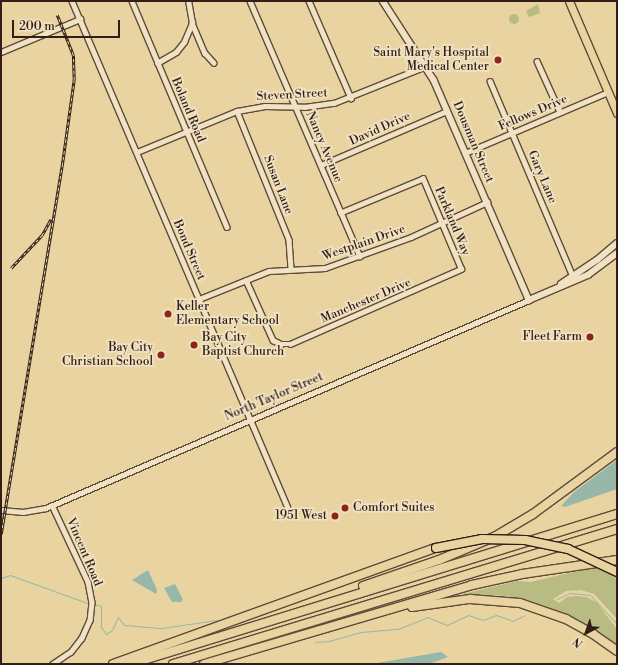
<!DOCTYPE html>
<html>
<head>
<meta charset="utf-8">
<style>
	body { margin:0 }
	#map { position:relative; width:618px; height:665px; overflow:hidden; background:#e8d3a1; font-family:"Libre Bodoni",serif }
	div>[style] { position:absolute }
	.green>* { inset:0; background:#b8bc83 }
	.round { border-radius:50% }
	.water>* { inset:0; background:#97b7a9 }
	.stream>* { height:1px; margin:-0.5px; padding:0 0.5px; transform-origin:0.5px; border-radius:0.5px; background:#97b7a9 }
	.roads { filter:drop-shadow(1px 0 #5e4b3a) drop-shadow(-1px 0 #5e4b3a) drop-shadow(0 1px #5e4b3a) drop-shadow(0 -1px #5e4b3a) }
	.minor>* { height:4.5px; margin:-2.25px; padding:0 2.25px; transform-origin:2.25px; border-radius:2.25px; background:#f0e2c2 }
	.tertiary>* { height:5.5px; margin:-2.75px; padding:0 2.75px; transform-origin:2.75px; border-radius:2.75px; background:#f0e2c2 }
	.primary>* { height:7px; margin:-3.5px; padding:0 3.5px; transform-origin:3.5px; border-radius:3.5px; background:#e8d3a1 }
	.motorway>* { height:8px; margin:-4px; padding:0 4px; transform-origin:4px; border-radius:4px; background:#e8d3a1 }
	.rail>* { height:2.5px; margin-top:-1.25px; transform-origin:0; background:repeating-linear-gradient(90deg,#f0e2c2 0 3px,#301e17 0 6px); box-sizing:border-box; border-block:1px solid #301e17 }
	.bridges { filter:drop-shadow(1px 0 #301e17) drop-shadow(-1px 0 #301e17) drop-shadow(0 1px #301e17) drop-shadow(0 -1px #301e17) }
	.motorway-bridge>* { height:8px; margin:-4px; padding:0 4px; transform-origin:4px; border-radius:4px; background:#e8d3a1 }
	.dots>* { width:11px; height:11px; translate:-50% -50%; box-sizing:border-box; border:2px solid #f0e2c2; border-radius:50% }
	span { translate:-50% -50%; white-space:nowrap; text-align:center; line-height:1.15; -webkit-text-stroke:3.5px #f0e2c2; paint-order:stroke }
	.poi-label { font-size:12px; color:#301e17 }
	.right { translate:-100% -50%; text-align:right }
	.left { translate:0 -50%; text-align:left }
	.street-label { font-size:12px; color:#301e17 }
	.frame { position:absolute; inset:0; border:2px solid #301e17; pointer-events:none }
	.north { position:absolute; left:566px; top:613px; width:40px; height:40px; -webkit-text-stroke:3px #f0e2c2; paint-order:stroke; rotate:221deg; font-size:11px; font-weight:700; line-height:16px; text-align:center; color:#301e17 }
	.north::after { content:''; display:block; margin:auto; width:14px; height:18px; background:#301e17; clip-path:polygon(50% 0,100% 100%,50% 72%,0 100%) }
	.scale { position:absolute; left:12px; top:20px; width:108px; height:18px; box-sizing:border-box; border:2px solid #301e17; border-top:0; padding-left:5px; font-size:12px; line-height:14px; white-space:nowrap; color:#301e17; -webkit-text-stroke:3px #f0e2c2; paint-order:stroke }
</style>
</head>
<body>
<div id="map">
	<div class="green">
		<div style="clip-path:polygon(538px 4px,540px 13px,529px 17px,526px 11px)"></div>
		<div class="round" style="left:509px;top:14px;width:10px;height:10px"></div>
		<div style="clip-path:polygon(591px 568px,602px 569px,617px 577px,617px 619px,594px 594px,581px 590px,566px 591px,553px 599px,559px 603px,567px 597px,576px 596px,587px 597px,597px 603px,617px 629px,617px 647px,595px 629px,568px 615px,535px 603px,506px 596px,462px 594px,517px 581px,530px 582px)"></div>
	</div>
	<div class="water">
		<div style="clip-path:polygon(617px 460px,617px 489px,565px 507px,561px 506px,574px 492px)"></div>
		<div style="clip-path:polygon(148px 570px,157px 590px,156px 594px,132px 580px)"></div>
		<div style="clip-path:polygon(175px 584px,183px 600px,181px 602px,172px 602px,164px 588px)"></div>
		<div style="clip-path:polygon(441px 652px,448px 657px,429px 664px,371px 664px)"></div>
	</div>
	<div class="stream">
		<div style="left:1px;top:578px;width:9px;rotate:-18deg"></div>
		<div style="left:10px;top:575px;width:85px;rotate:19.9deg"></div>
		<div style="left:557px;top:599px;width:14px;rotate:-25deg"></div>
		<div style="left:570px;top:593px;width:20px;rotate:6deg"></div>
		<div style="left:590px;top:595px;width:40px;rotate:47deg"></div>
		<div style="left:93px;top:604px;width:8px;rotate:14deg"></div>
		<div style="left:101px;top:606px;width:21px;rotate:90deg"></div>
		<div style="left:101px;top:627px;width:9px;rotate:54deg"></div>
		<div style="left:106px;top:634px;width:7px;rotate:-34deg"></div>
		<div style="left:112px;top:630px;width:14px;rotate:-65deg"></div>
		<div style="left:118px;top:617px;width:10px;rotate:53deg"></div>
		<div style="left:124px;top:625px;width:38px;rotate:5deg"></div>
		<div style="left:162px;top:628px;width:55px;rotate:-8.4deg"></div>
		<div style="left:315px;top:642px;width:14px;rotate:-4deg"></div>
		<div style="left:329px;top:641px;width:33px;rotate:-16deg"></div>
		<div style="left:361px;top:632px;width:37px;rotate:-5deg"></div>
		<div style="left:398px;top:629px;width:31px;rotate:-22deg"></div>
		<div style="left:427px;top:617px;width:22px;rotate:22deg"></div>
		<div style="left:447px;top:625px;width:23px;rotate:-25deg"></div>
		<div style="left:468px;top:615px;width:16px;rotate:18deg"></div>
		<div style="left:483px;top:620px;width:14px;rotate:-21deg"></div>
		<div style="left:496px;top:615px;width:18px;rotate:19deg"></div>
		<div style="left:513px;top:621px;width:13px;rotate:-27deg"></div>
	</div>
	<div class="roads">
		<div class="minor">
			<div style="left:72px;top:1px;width:551px;rotate:66.92deg"></div>
			<div style="left:132px;top:1px;width:245px;rotate:67.2deg"></div>
			<div style="left:250px;top:1px;width:278px;rotate:66.7deg"></div>
			<div style="left:309px;top:1px;width:106px;rotate:66.6deg"></div>
			<div style="left:192px;top:23px;width:33px;rotate:67deg"></div>
			<div style="left:205px;top:53px;width:13px;rotate:48deg"></div>
			<div style="left:1px;top:52px;width:86px;rotate:-22.7deg"></div>
			<div style="left:537px;top:61px;width:56px;rotate:65.7deg"></div>
			<div style="left:157px;top:63px;width:22px;rotate:-30deg"></div>
			<div style="left:176px;top:52px;width:13px;rotate:-51deg"></div>
			<div style="left:184px;top:42px;width:21px;rotate:-67deg"></div>
			<div style="left:192px;top:23px;width:22px;rotate:-100deg"></div>
			<div style="left:490px;top:81px;width:215px;rotate:67deg"></div>
			<div style="left:237px;top:111px;width:139px;rotate:68deg"></div>
			<div style="left:289px;top:240px;width:28px;rotate:86deg"></div>
			<div style="left:137px;top:152px;width:108px;rotate:-22.3deg"></div>
			<div style="left:237px;top:111px;width:28px;rotate:-10deg"></div>
			<div style="left:265px;top:106px;width:39px;rotate:1deg"></div>
			<div style="left:304px;top:107px;width:30px;rotate:-8deg"></div>
			<div style="left:334px;top:103px;width:99px;rotate:-21.9deg"></div>
			<div style="left:465px;top:153px;width:155px;rotate:-23.1deg"></div>
			<div style="left:321px;top:165px;width:137px;rotate:-23.2deg"></div>
			<div style="left:246px;top:280px;width:66px;rotate:65.8deg"></div>
			<div style="left:273px;top:340px;width:9px;rotate:27deg"></div>
			<div style="left:281px;top:344px;width:9px"></div>
			<div style="left:290px;top:344px;width:187px;rotate:-23.7deg"></div>
			<div style="left:461px;top:269px;width:98px;rotate:-112.9deg"></div>
			<div style="left:423px;top:179px;width:89px;rotate:157.5deg"></div>
			<div style="left:199px;top:299px;width:75px;rotate:-21.8deg"></div>
			<div style="left:269px;top:271px;width:56px;rotate:-3.1deg"></div>
			<div style="left:325px;top:268px;width:91px;rotate:-19.8deg"></div>
			<div style="left:411px;top:237px;width:84px;rotate:-24.7deg"></div>
			<div style="left:52px;top:505px;width:85px;rotate:64.9deg"></div>
			<div style="left:88px;top:582px;width:20px;rotate:79deg"></div>
			<div style="left:92px;top:602px;width:18px;rotate:96deg"></div>
			<div style="left:90px;top:620px;width:20px;rotate:114deg"></div>
			<div style="left:82px;top:638px;width:18px;rotate:128deg"></div>
			<div style="left:71px;top:652px;width:22px;rotate:146deg"></div>
			<div style="left:1px;top:510px;width:22px;rotate:5deg"></div>
			<div style="left:23px;top:512px;width:23px;rotate:-10deg"></div>
			<div style="left:46px;top:508px;width:526px;rotate:-23.3deg"></div>
		</div>
		<div class="tertiary">
			<div style="left:383px;top:1px;width:94px;rotate:57.2deg"></div>
			<div style="left:434px;top:80px;width:240px;rotate:66.6deg"></div>
			<div style="left:529px;top:300px;width:64px;rotate:-23deg"></div>
			<div style="left:588px;top:275px;width:36px;rotate:-37deg"></div>
			<div style="left:561px;top:284px;width:43px;rotate:-33.7deg"></div>
			<div style="left:597px;top:260px;width:26px;rotate:-40deg"></div>
		</div>
		<div class="primary">
			<div style="left:569px;top:1px;width:122px;rotate:66.8deg"></div>
		</div>
		<div class="motorway">
			<div style="left:363px;top:586px;width:80px;rotate:-18.9deg"></div>
			<div style="left:439px;top:560px;width:62px;rotate:-22.8deg"></div>
			<div style="left:496px;top:536px;width:43px;rotate:-30.7deg"></div>
			<div style="left:533px;top:514px;width:104px;rotate:-36.4deg"></div>
			<div style="left:412px;top:607px;width:59px;rotate:-7.9deg"></div>
			<div style="left:470px;top:599px;width:50px;rotate:4.6deg"></div>
			<div style="left:520px;top:603px;width:49px;rotate:19.2deg"></div>
			<div style="left:566px;top:619px;width:31px;rotate:29deg"></div>
			<div style="left:593px;top:634px;width:29px;rotate:35deg"></div>
			<div style="left:113px;top:664px;width:343px;rotate:-19.8deg"></div>
			<div style="left:131px;top:664px;width:509px;rotate:-17.15deg"></div>
			<div style="left:173px;top:664px;width:464px;rotate:-16.9deg"></div>
			<div style="left:204px;top:664px;width:279px;rotate:-16.4deg"></div>
			<div style="left:472px;top:585px;width:51px;rotate:-12.4deg"></div>
			<div style="left:522px;top:574px;width:96px;rotate:-8.4deg"></div>
		</div>
	</div>
	<div class="rail">
		<div style="left:11px;top:268px;width:45px;rotate:-46.8deg"></div>
		<div style="left:42px;top:235px;width:18px;rotate:-61deg"></div>
		<div style="left:1px;top:534px;width:373px;rotate:-80.6deg"></div>
		<div style="left:62px;top:166px;width:87px;rotate:-82.1deg"></div>
		<div style="left:74px;top:80px;width:25px;rotate:-92deg"></div>
		<div style="left:73px;top:55px;width:43px;rotate:-111.8deg"></div>
	</div>
	<div class="bridges">
		<div class="motorway-bridge">
			<div style="left:436px;top:548px;width:47px;rotate:-11.1deg"></div>
			<div style="left:482px;top:539px;width:43px;rotate:1.3deg"></div>
			<div style="left:525px;top:540px;width:44px;rotate:11.8deg"></div>
			<div style="left:568px;top:549px;width:54px;rotate:25.1deg"></div>
		</div>
	</div>
	<div class="dots">
		<div style="left:498px;top:60px;background:#8f2418"></div>
		<div style="left:168px;top:314px;background:#8f2418"></div>
		<div style="left:590px;top:337px;background:#8f2418"></div>
		<div style="left:194px;top:345px;background:#8f2418"></div>
		<div style="left:161px;top:355px;background:#8f2418"></div>
		<div style="left:345px;top:508px;background:#8f2418"></div>
		<div style="left:335px;top:516px;background:#8f2418"></div>
	</div>
	<div class="poi-label">
		<span class="right" style="left:489px;top:60px">Saint Mary's Hospital<br>Medical Center</span>
		<span class="left" style="left:176px;top:314px">Keller<br>Elementary School</span>
		<span class="right" style="left:582px;top:337px">Fleet Farm</span>
		<span class="left" style="left:202px;top:345px">Bay City<br>Baptist Church</span>
		<span class="right" style="left:153px;top:355px">Bay City<br>Christian School</span>
		<span class="left" style="left:353px;top:508px">Comfort Suites</span>
		<span class="right" style="left:327px;top:516px">1951 West</span>
	</div>
	<div class="street-label">
		<span style="left:292px;top:95px;rotate:-3deg">Steven Street</span>
		<span style="left:188px;top:110px;rotate:67deg">Boland Road</span>
		<span style="left:533px;top:113px;rotate:-23deg">Fellows Drive</span>
		<span style="left:380px;top:129px;rotate:-24deg">David Drive</span>
		<span style="left:473px;top:142px;rotate:67deg">Dousman Street</span>
		<span style="left:324px;top:147px;rotate:67deg">Nancy Avenue</span>
		<span style="left:542px;top:177px;rotate:67deg">Gary Lane</span>
		<span style="left:278px;top:185px;rotate:69deg">Susan Lane</span>
		<span style="left:452px;top:221px;rotate:67deg">Parkland Way</span>
		<span style="left:364px;top:243px;rotate:-19deg">Westplain Drive</span>
		<span style="left:189px;top:250px;rotate:67deg">Bond Street</span>
		<span style="left:366px;top:301px;rotate:-23deg">Manchester Drive</span>
		<span style="left:274px;top:397px;rotate:-23deg">North Taylor Street</span>
		<span style="left:84px;top:552px;rotate:67deg">Vincent Road</span>
	</div>
	<div class="frame"></div>
	<div class="north">N</div>
	<div class="scale">200 m</div>
</div>
</body>
</html>
